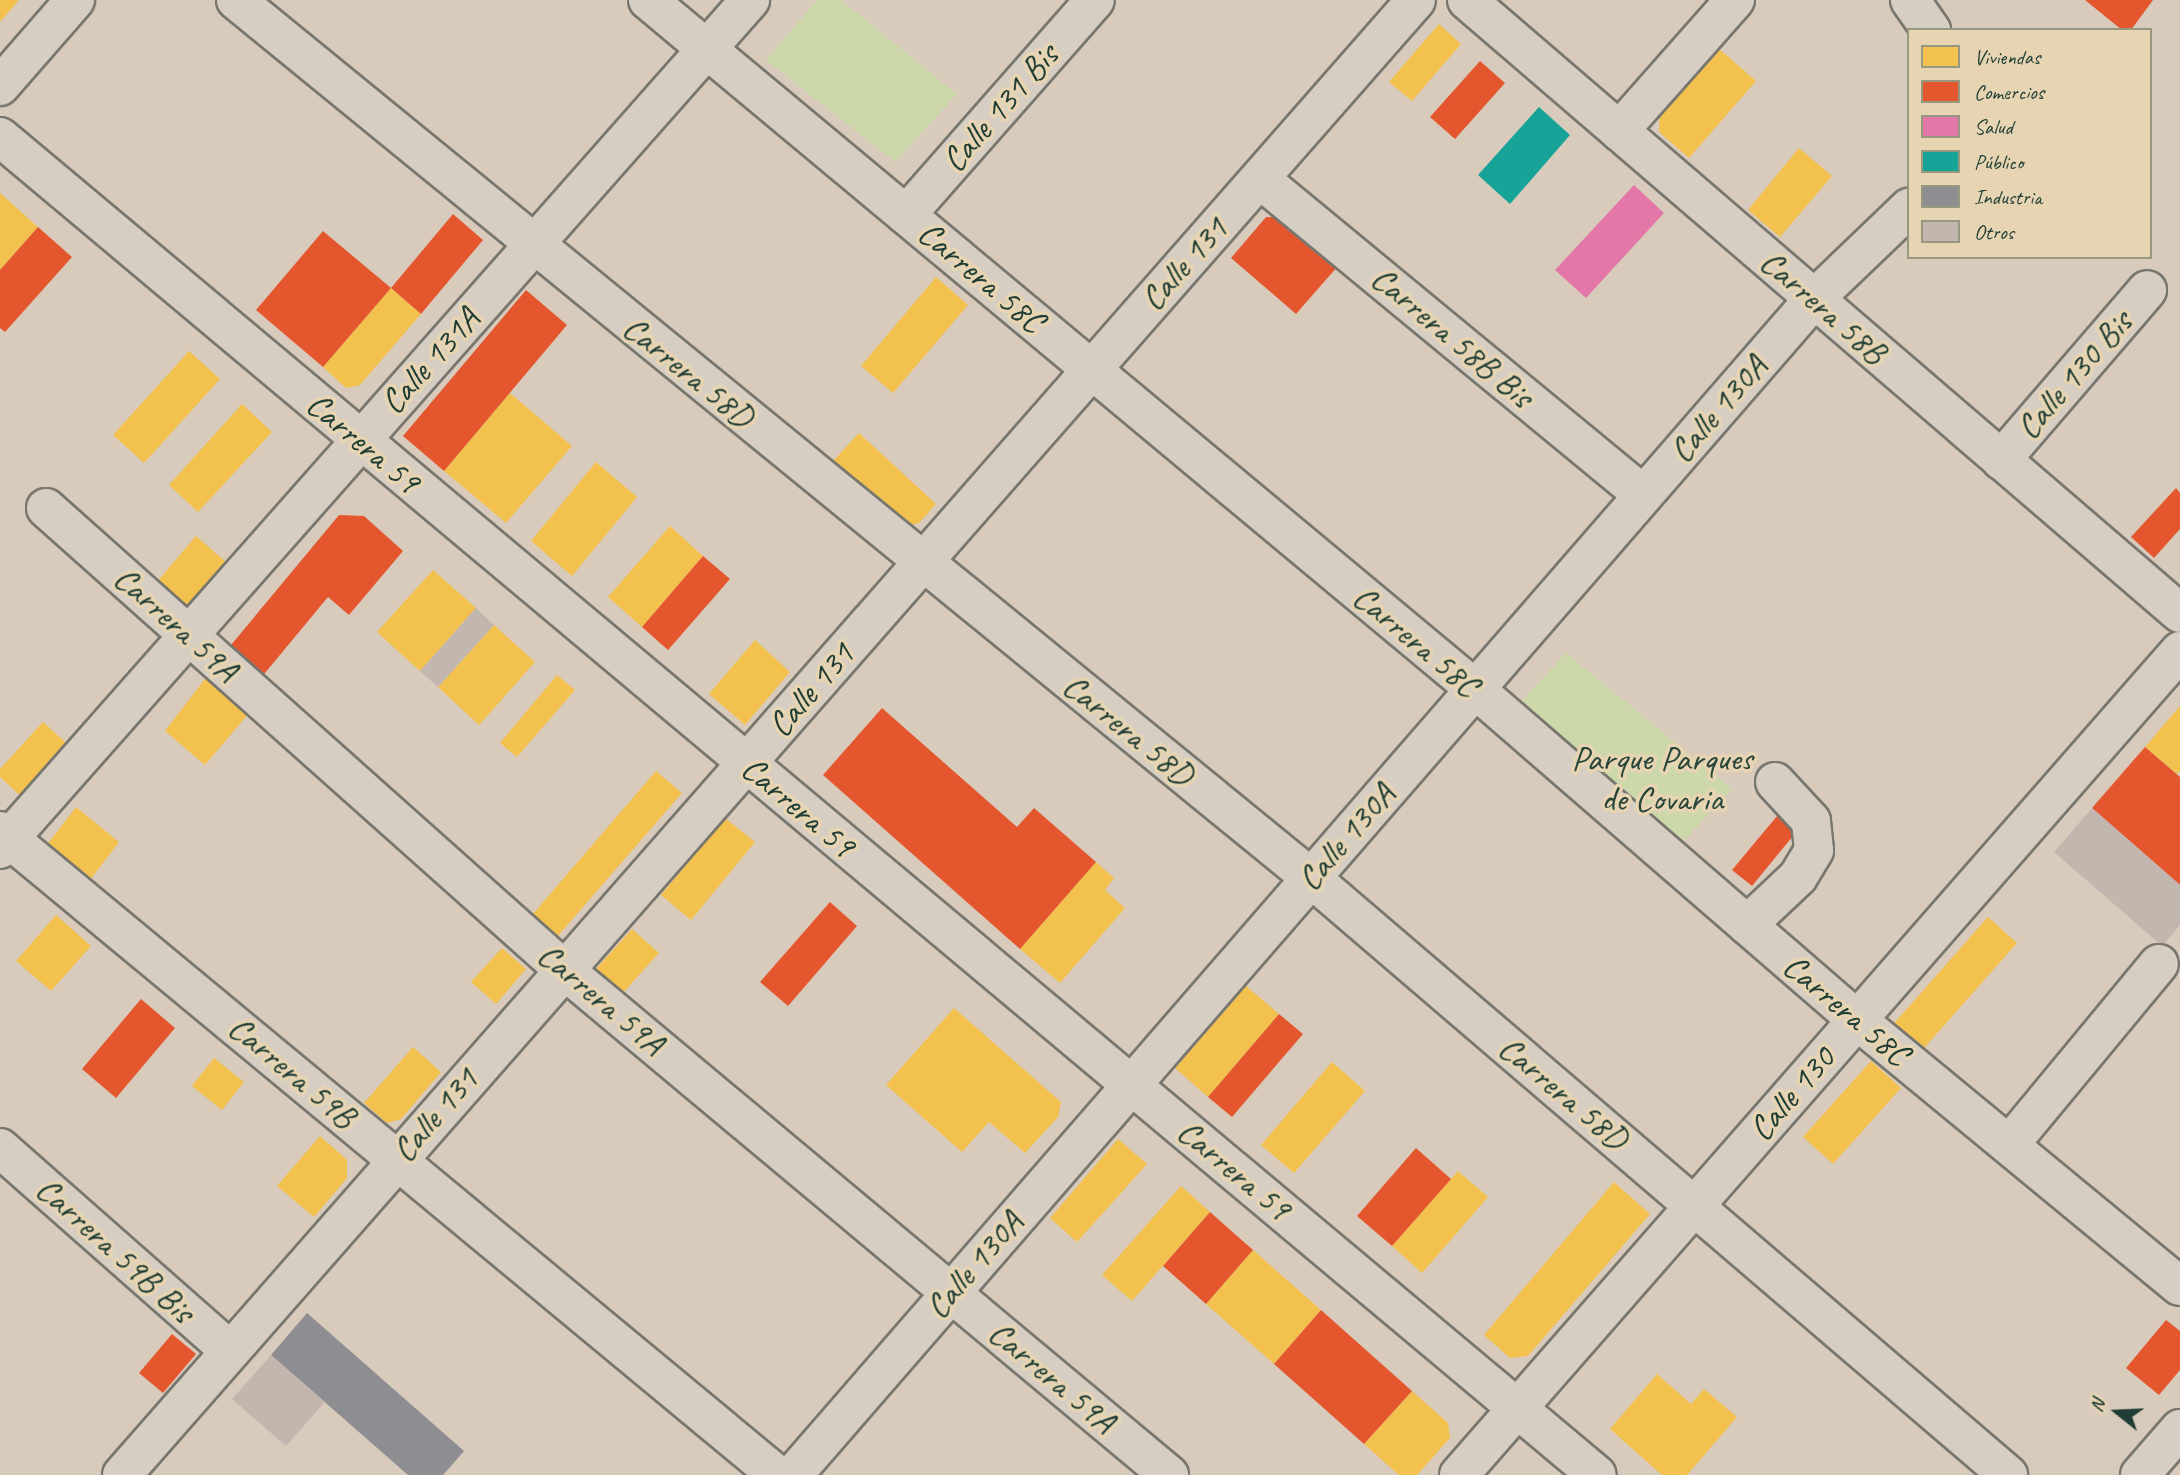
<!DOCTYPE html>
<html>
<head>
<meta charset="utf-8">
<style>
	body { margin:0 }
	#map { position:relative; width:2180px; height:1475px; overflow:hidden; background:#d9cbbc; font-family:Caveat,sans-serif }
	div>[style] { position:absolute }
	.green>* { inset:0; background:#cdd8aa }
	.homes>* { inset:0; background:#f2c14e }
	.shops>* { inset:0; background:#e4572e }
	.health>* { inset:0; background:#e377a8 }
	.public>* { inset:0; background:#17a398 }
	.industry>* { inset:0; background:#8d8d92 }
	.building>* { inset:0; background:#c3b6ae }
	.roads { filter:drop-shadow(2px 0 #78776f) drop-shadow(-2px 0 #78776f) drop-shadow(0 2px #78776f) drop-shadow(0 -2px #78776f) }
	.minor>* { height:38px; margin:-19px; padding:0 19px; transform-origin:19px; border-radius:19px; background:#d6cec2 }
	span { translate:-50% -50%; white-space:nowrap; text-align:center; line-height:1.15; -webkit-text-stroke:7px #e6d4b2; paint-order:stroke }
	.street-label { font-size:35px; color:#1f3d34 }
	.park-label { font-size:35px; color:#274539 }
	.legend { position:absolute; left:1907px; top:28px; width:245px; height:231px; box-sizing:border-box; background:#e6d4b2; border:2px solid #969880; margin:0; padding:9px 12px; list-style:none; font-size:21px; color:#1f3d34 }
	.legend li { display:flex; align-items:center; gap:14px; height:35px }
	.legend b { width:35px; border:2px solid #969880 }
	.north { position:absolute; left:2082px; top:1377px; width:70px; height:70px; -webkit-text-stroke:5px #e6d4b2; paint-order:stroke; rotate:288deg; font-size:19px; font-weight:700; line-height:28px; text-align:center; color:#1f3d34 }
	.north::after { content:''; display:block; margin:auto; width:24px; height:32px; background:#1f3d34; clip-path:polygon(50% 0,100% 100%,50% 72%,0 100%) }
</style>
</head>
<body>
<div id="map">
	<div class="green">
		<div style="clip-path:polygon(817px 0,841px 0,957px 94px,895px 162px,766px 60px)"></div>
		<div style="clip-path:polygon(1566px 653px,1732px 789px,1682px 843px,1517px 706px)"></div>
	</div>
	<div class="homes">
		<div style="clip-path:polygon(0 0,19px 0,0 22px)"></div>
		<div style="clip-path:polygon(1439px 24px,1461px 44px,1412px 101px,1389px 82px)"></div>
		<div style="clip-path:polygon(1718px 48px,1756px 81px,1689px 158px,1659px 132px,1660px 114px)"></div>
		<div style="clip-path:polygon(1799px 148px,1832px 176px,1780px 237px,1748px 210px)"></div>
		<div style="clip-path:polygon(0 193px,38px 227px,0 270px)"></div>
		<div style="clip-path:polygon(936px 277px,968px 305px,893px 393px,861px 366px)"></div>
		<div style="clip-path:polygon(391px 288px,421px 314px,360px 385px,346px 388px,323px 367px)"></div>
		<div style="clip-path:polygon(189px 351px,220px 379px,144px 463px,113px 435px)"></div>
		<div style="clip-path:polygon(510px 393px,572px 446px,506px 523px,444px 471px)"></div>
		<div style="clip-path:polygon(242px 404px,272px 432px,198px 512px,169px 485px)"></div>
		<div style="clip-path:polygon(859px 433px,936px 504px,919px 523px,904px 527px,833px 461px)"></div>
		<div style="clip-path:polygon(596px 462px,637px 497px,572px 576px,531px 541px)"></div>
		<div style="clip-path:polygon(670px 526px,703px 556px,642px 627px,608px 597px)"></div>
		<div style="clip-path:polygon(196px 536px,226px 562px,185px 609px,156px 583px)"></div>
		<div style="clip-path:polygon(433px 570px,476px 608px,420px 671px,377px 632px)"></div>
		<div style="clip-path:polygon(494px 625px,535px 662px,479px 725px,438px 687px)"></div>
		<div style="clip-path:polygon(755px 640px,790px 672px,745px 725px,709px 694px)"></div>
		<div style="clip-path:polygon(208px 675px,250px 712px,205px 765px,165px 731px)"></div>
		<div style="clip-path:polygon(557px 675px,575px 690px,517px 757px,500px 743px)"></div>
		<div style="clip-path:polygon(2180px 706px,2180px 771px,2177px 774px,2145px 747px)"></div>
		<div style="clip-path:polygon(43px 722px,73px 749px,26px 801px,0 777px,0 769px)"></div>
		<div style="clip-path:polygon(656px 771px,682px 793px,557px 937px,532px 915px)"></div>
		<div style="clip-path:polygon(76px 807px,119px 842px,90px 880px,46px 846px)"></div>
		<div style="clip-path:polygon(725px 818px,755px 842px,691px 920px,661px 895px)"></div>
		<div style="clip-path:polygon(1096px 862px,1114px 878px,1105px 890px,1125px 908px,1060px 983px,1020px 949px)"></div>
		<div style="clip-path:polygon(56px 915px,91px 946px,51px 991px,16px 961px)"></div>
		<div style="clip-path:polygon(1988px 917px,2017px 943px,1918px 1055px,1889px 1029px)"></div>
		<div style="clip-path:polygon(632px 929px,659px 953px,622px 994px,595px 970px)"></div>
		<div style="clip-path:polygon(502px 948px,526px 969px,496px 1004px,471px 982px)"></div>
		<div style="clip-path:polygon(1246px 986px,1279px 1014px,1208px 1097px,1175px 1068px)"></div>
		<div style="clip-path:polygon(954px 1008px,1061px 1102px,1058px 1117px,1025px 1153px,989px 1122px,962px 1152px,886px 1085px)"></div>
		<div style="clip-path:polygon(413px 1047px,441px 1072px,401px 1119px,387px 1123px,364px 1103px)"></div>
		<div style="clip-path:polygon(214px 1058px,244px 1082px,222px 1110px,192px 1086px)"></div>
		<div style="clip-path:polygon(1871px 1061px,1901px 1088px,1833px 1164px,1803px 1137px)"></div>
		<div style="clip-path:polygon(1332px 1062px,1365px 1091px,1294px 1173px,1261px 1145px)"></div>
		<div style="clip-path:polygon(320px 1136px,347px 1160px,347px 1178px,314px 1217px,277px 1186px)"></div>
		<div style="clip-path:polygon(1118px 1139px,1147px 1164px,1077px 1242px,1050px 1218px)"></div>
		<div style="clip-path:polygon(1458px 1171px,1488px 1197px,1422px 1273px,1392px 1246px)"></div>
		<div style="clip-path:polygon(1614px 1182px,1650px 1214px,1528px 1356px,1510px 1358px,1484px 1335px)"></div>
		<div style="clip-path:polygon(1181px 1186px,1210px 1212px,1132px 1301px,1102px 1275px)"></div>
		<div style="clip-path:polygon(1253px 1250px,1321px 1310px,1274px 1364px,1206px 1304px)"></div>
		<div style="clip-path:polygon(1657px 1374px,1691px 1404px,1704px 1389px,1737px 1417px,1687px 1475px,1662px 1475px,1610px 1429px)"></div>
		<div style="clip-path:polygon(1412px 1391px,1448px 1423px,1450px 1438px,1417px 1475px,1399px 1475px,1364px 1444px)"></div>
	</div>
	<div class="shops">
		<div style="clip-path:polygon(2085px 0,2153px 0,2131px 30px,2122px 30px)"></div>
		<div style="clip-path:polygon(1480px 61px,1505px 83px,1455px 139px,1430px 117px)"></div>
		<div style="clip-path:polygon(453px 214px,483px 240px,421px 314px,391px 288px)"></div>
		<div style="clip-path:polygon(1266px 217px,1282px 217px,1338px 266px,1296px 314px,1231px 258px)"></div>
		<div style="clip-path:polygon(38px 227px,72px 257px,5px 332px,0 328px,0 270px)"></div>
		<div style="clip-path:polygon(323px 231px,391px 288px,323px 367px,256px 310px)"></div>
		<div style="clip-path:polygon(526px 290px,567px 325px,444px 471px,403px 436px)"></div>
		<div style="clip-path:polygon(2176px 488px,2180px 493px,2180px 529px,2154px 558px,2131px 537px)"></div>
		<div style="clip-path:polygon(339px 515px,364px 516px,403px 551px,349px 615px,328px 597px,260px 679px,226px 651px)"></div>
		<div style="clip-path:polygon(703px 556px,730px 579px,668px 650px,642px 627px)"></div>
		<div style="clip-path:polygon(882px 708px,1017px 827px,1034px 808px,1096px 862px,1020px 949px,823px 775px)"></div>
		<div style="clip-path:polygon(2145px 747px,2180px 777px,2180px 885px,2092px 808px)"></div>
		<div style="clip-path:polygon(1783px 809px,1802px 825px,1752px 886px,1732px 870px)"></div>
		<div style="clip-path:polygon(830px 902px,857px 926px,788px 1006px,760px 982px)"></div>
		<div style="clip-path:polygon(141px 999px,175px 1028px,116px 1098px,82px 1069px)"></div>
		<div style="clip-path:polygon(1279px 1014px,1303px 1034px,1232px 1117px,1208px 1097px)"></div>
		<div style="clip-path:polygon(1416px 1148px,1451px 1179px,1392px 1246px,1357px 1216px)"></div>
		<div style="clip-path:polygon(1210px 1212px,1253px 1250px,1206px 1304px,1163px 1266px)"></div>
		<div style="clip-path:polygon(1321px 1310px,1412px 1391px,1364px 1444px,1274px 1364px)"></div>
		<div style="clip-path:polygon(2166px 1320px,2180px 1331px,2180px 1370px,2159px 1395px,2126px 1368px)"></div>
		<div style="clip-path:polygon(172px 1334px,196px 1354px,163px 1393px,139px 1373px)"></div>
	</div>
	<div class="health">
		<div style="clip-path:polygon(1634px 185px,1664px 213px,1586px 298px,1555px 270px)"></div>
	</div>
	<div class="public">
		<div style="clip-path:polygon(1539px 107px,1570px 135px,1510px 204px,1478px 175px)"></div>
	</div>
	<div class="industry">
		<div style="clip-path:polygon(307px 1313px,464px 1451px,443px 1475px,408px 1475px,271px 1355px)"></div>
	</div>
	<div class="building">
		<div style="clip-path:polygon(476px 608px,494px 625px,438px 687px,420px 671px)"></div>
		<div style="clip-path:polygon(2092px 808px,2180px 885px,2180px 925px,2162px 946px,2054px 852px)"></div>
		<div style="clip-path:polygon(271px 1355px,325px 1402px,286px 1446px,232px 1399px)"></div>
	</div>
	<div class="roads">
		<div class="minor">
			<div style="left:236px;top:0;width:1388px;rotate:39.24deg"></div>
			<div style="left:1311px;top:878px;width:918px;rotate:40.58deg"></div>
			<div style="left:648px;top:0;width:1076px;rotate:39.8deg"></div>
			<div style="left:1475px;top:689px;width:505px;rotate:40.91deg"></div>
			<div style="left:1857px;top:1020px;width:418px;rotate:39.5deg"></div>
			<div style="left:1467px;top:0;width:940px;rotate:40.69deg"></div>
			<div style="left:1910px;top:0;width:37px;rotate:55deg"></div>
			<div style="left:0;top:86px;width:114px;rotate:-48.9deg"></div>
			<div style="left:1619px;top:131px;width:175px;rotate:-48.5deg"></div>
			<div style="left:0;top:137px;width:2083px;rotate:39.96deg"></div>
			<div style="left:1260px;top:179px;width:497px;rotate:39.5deg"></div>
			<div style="left:906px;top:215px;width:286px;rotate:-48.7deg"></div>
			<div style="left:2001px;top:460px;width:224px;rotate:-49.3deg"></div>
			<div style="left:46px;top:508px;width:691px;rotate:41.72deg"></div>
			<div style="left:562px;top:968px;width:791px;rotate:39.87deg"></div>
			<div style="left:0;top:831px;width:1009px;rotate:39.65deg"></div>
			<div style="left:0;top:849px;width:1133px;rotate:-48.54deg"></div>
			<div style="left:1747px;top:925px;width:70px;rotate:-43.3deg"></div>
			<div style="left:1798px;top:877px;width:31px;rotate:-59deg"></div>
			<div style="left:1814px;top:850px;width:29px;rotate:-96deg"></div>
			<div style="left:1811px;top:821px;width:53px;rotate:-132.7deg"></div>
			<div style="left:2009px;top:1145px;width:235px;rotate:-50.4deg"></div>
			<div style="left:0;top:1148px;width:307px;rotate:41.4deg"></div>
			<div style="left:122px;top:1475px;width:1962px;rotate:-48.74deg"></div>
			<div style="left:793px;top:1475px;width:1557px;rotate:-49.04deg"></div>
			<div style="left:1814px;top:299px;width:132px;rotate:-43.8deg"></div>
			<div style="left:1459px;top:1475px;width:1095px;rotate:-48.81deg"></div>
			<div style="left:2140px;top:1475px;width:61px;rotate:-49deg"></div>
		</div>
	</div>
	<div class="street-label">
		<span style="left:1000px;top:108px;rotate:-49deg">Calle 131 Bis</span>
		<span style="left:1184px;top:264px;rotate:-48deg">Calle 131</span>
		<span style="left:981px;top:277px;rotate:40deg">Carrera 58C</span>
		<span style="left:1823px;top:307px;rotate:41deg">Carrera 58B</span>
		<span style="left:1452px;top:337px;rotate:40deg">Carrera 58B Bis</span>
		<span style="left:430px;top:361px;rotate:-48deg">Calle 131A</span>
		<span style="left:688px;top:372px;rotate:39deg">Carrera 58D</span>
		<span style="left:2074px;top:375px;rotate:-49deg">Calle 130 Bis</span>
		<span style="left:1718px;top:409px;rotate:-49deg">Calle 130A</span>
		<span style="left:363px;top:443px;rotate:40deg">Carrera 59</span>
		<span style="left:176px;top:624px;rotate:42deg">Carrera 59A</span>
		<span style="left:1416px;top:641px;rotate:40deg">Carrera 58C</span>
		<span style="left:811px;top:690px;rotate:-49deg">Calle 131</span>
		<span style="left:1128px;top:730px;rotate:39deg">Carrera 58D</span>
		<span style="left:798px;top:807px;rotate:40deg">Carrera 59</span>
		<span style="left:1346px;top:837px;rotate:-49deg">Calle 130A</span>
		<span style="left:601px;top:999px;rotate:40deg">Carrera 59A</span>
		<span style="left:1846px;top:1010px;rotate:40deg">Carrera 58C</span>
		<span style="left:292px;top:1072px;rotate:40deg">Carrera 59B</span>
		<span style="left:1563px;top:1093px;rotate:40deg">Carrera 58D</span>
		<span style="left:1792px;top:1094px;rotate:-49deg">Calle 130</span>
		<span style="left:435px;top:1115px;rotate:-49deg">Calle 131</span>
		<span style="left:1234px;top:1170px;rotate:40deg">Carrera 59</span>
		<span style="left:115px;top:1250px;rotate:42deg">Carrera 59B Bis</span>
		<span style="left:974px;top:1265px;rotate:-49deg">Calle 130A</span>
		<span style="left:1052px;top:1377px;rotate:40deg">Carrera 59A</span>
	</div>
	<div class="park-label">
		<span style="left:1662px;top:779px">Parque Parques<br>de Covaria</span>
	</div>
	<ul class="legend">
	<li><b style="height:19px;background:#f2c14e"></b>Viviendas</li>
	<li><b style="height:19px;background:#e4572e"></b>Comercios</li>
	<li><b style="height:19px;background:#e377a8"></b>Salud</li>
	<li><b style="height:19px;background:#17a398"></b>Público</li>
	<li><b style="height:19px;background:#8d8d92"></b>Industria</li>
	<li><b style="height:19px;background:#c3b6ae"></b>Otros</li>
	</ul>
	<div class="north">N</div>
</div>
</body>
</html>
